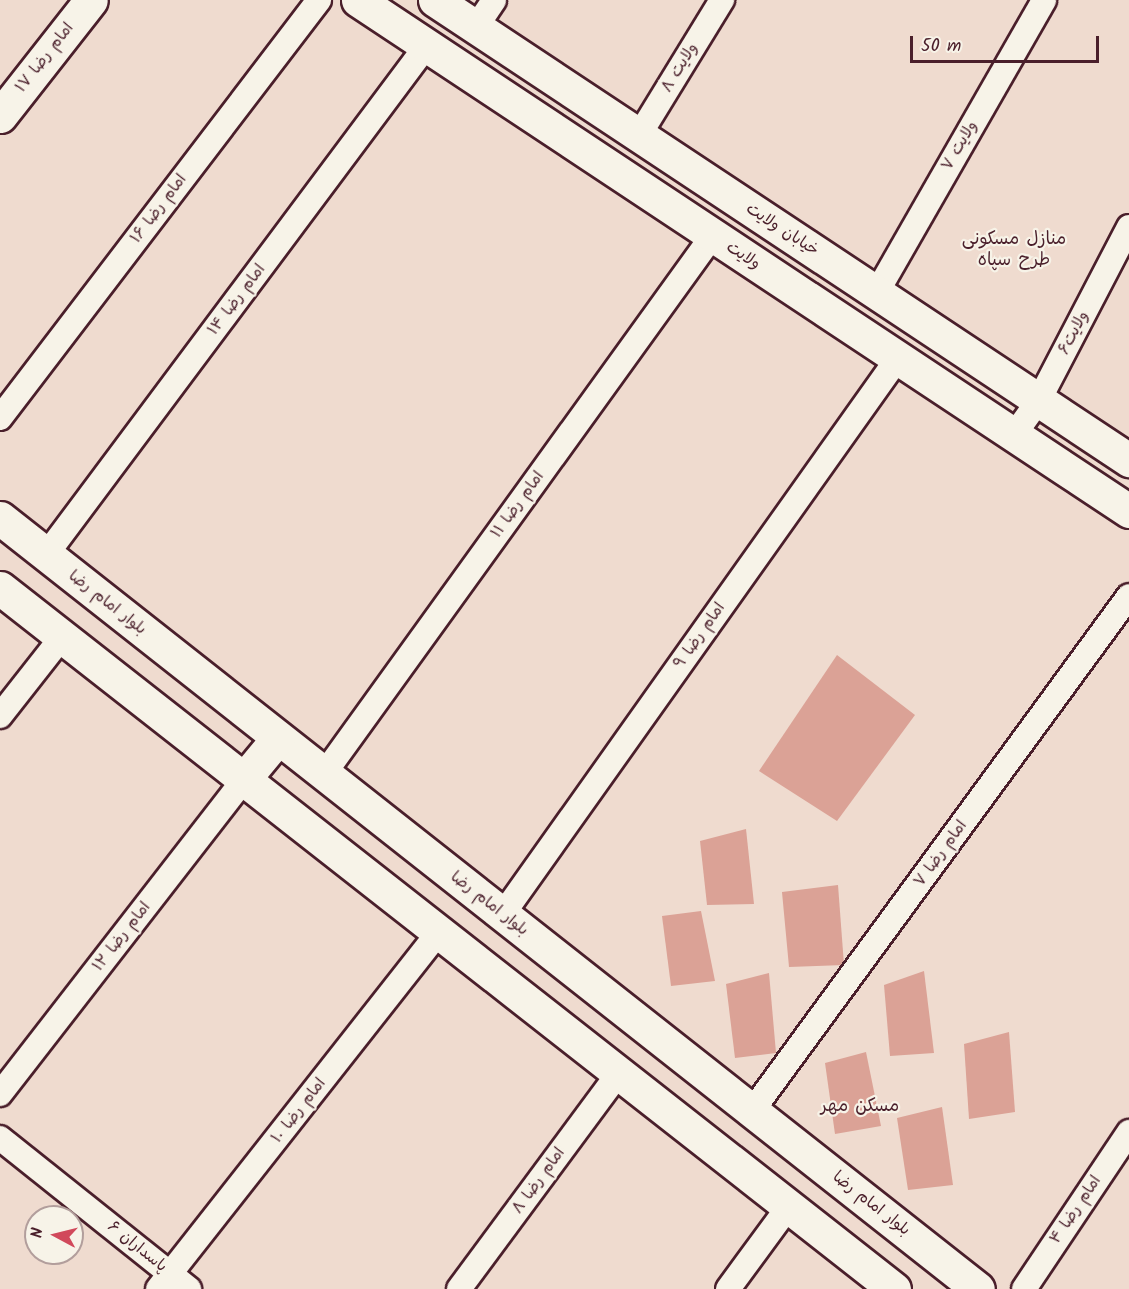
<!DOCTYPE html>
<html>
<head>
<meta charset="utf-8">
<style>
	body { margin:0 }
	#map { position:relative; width:1129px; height:1289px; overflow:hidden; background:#efdbcf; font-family:Kalam,"Playpen Sans Arabic",sans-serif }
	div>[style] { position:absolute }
	.building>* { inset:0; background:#dba296 }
	.roads { filter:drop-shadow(2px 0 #4a1f2b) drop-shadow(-2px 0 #4a1f2b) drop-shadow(0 2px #4a1f2b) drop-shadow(0 -2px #4a1f2b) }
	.street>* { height:24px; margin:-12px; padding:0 12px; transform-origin:12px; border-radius:12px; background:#f7f3e8 }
	.secondary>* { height:33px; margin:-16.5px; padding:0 16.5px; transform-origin:16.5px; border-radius:16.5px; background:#f7f3e8 }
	span { translate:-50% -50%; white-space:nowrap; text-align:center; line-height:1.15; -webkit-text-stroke:4.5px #f7f3e8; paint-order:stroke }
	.street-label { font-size:16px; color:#4a1f2b }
	.neighbourhood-label { font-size:18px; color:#4a1f2b }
	.north { position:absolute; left:24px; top:1205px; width:60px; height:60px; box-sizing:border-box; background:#f7f3e8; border:2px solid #b29e9c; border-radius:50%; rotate:277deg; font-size:16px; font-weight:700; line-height:24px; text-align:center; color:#4a1f2b }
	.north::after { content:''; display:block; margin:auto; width:21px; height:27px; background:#d1495b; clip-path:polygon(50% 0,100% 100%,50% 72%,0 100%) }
	.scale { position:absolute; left:910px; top:36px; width:189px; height:27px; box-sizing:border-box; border:3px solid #4a1f2b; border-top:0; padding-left:8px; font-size:18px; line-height:21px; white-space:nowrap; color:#4a1f2b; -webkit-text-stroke:4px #f7f3e8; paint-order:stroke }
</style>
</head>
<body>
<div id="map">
	<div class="building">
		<div style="clip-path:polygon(837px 655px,915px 715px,837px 821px,759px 771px)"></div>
		<div style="clip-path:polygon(746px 829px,754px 904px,707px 905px,700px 841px)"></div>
		<div style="clip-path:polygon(838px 885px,844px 965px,789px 967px,782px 892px)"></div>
		<div style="clip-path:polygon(701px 911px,715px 981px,671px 986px,662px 916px)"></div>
		<div style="clip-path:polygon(924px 971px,934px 1053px,890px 1056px,884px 985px)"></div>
		<div style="clip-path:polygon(769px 973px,776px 1053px,735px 1058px,726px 984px)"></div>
		<div style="clip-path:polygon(1009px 1032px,1015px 1112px,969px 1119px,964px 1044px)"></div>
		<div style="clip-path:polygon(866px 1052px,881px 1126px,835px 1134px,825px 1063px)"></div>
		<div style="clip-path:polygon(942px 1107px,953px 1185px,908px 1190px,897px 1118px)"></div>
	</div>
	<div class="roads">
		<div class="street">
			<div style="left:476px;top:27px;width:32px;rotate:-56deg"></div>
			<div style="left:638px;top:137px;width:161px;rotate:-58.5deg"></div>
			<div style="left:877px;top:292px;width:336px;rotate:-60.2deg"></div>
			<div style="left:0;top:418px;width:526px;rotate:-52.65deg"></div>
			<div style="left:1014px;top:435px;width:43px;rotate:-54.5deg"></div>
			<div style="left:1039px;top:400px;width:195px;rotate:-62.5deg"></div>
			<div style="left:46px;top:555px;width:637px;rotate:-53.24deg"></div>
			<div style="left:0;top:716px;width:100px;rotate:-51.9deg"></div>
			<div style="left:324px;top:774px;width:665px;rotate:-54.18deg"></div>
			<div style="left:503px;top:914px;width:682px;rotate:-54.61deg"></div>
			<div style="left:0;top:1094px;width:398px;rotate:-52.2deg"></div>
			<div style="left:752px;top:1111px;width:638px;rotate:-53.79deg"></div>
			<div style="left:0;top:1138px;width:242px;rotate:38.6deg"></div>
			<div style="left:158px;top:1289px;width:454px;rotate:-51.8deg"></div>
			<div style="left:459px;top:1289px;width:269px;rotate:-53.5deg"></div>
			<div style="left:728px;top:1289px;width:103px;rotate:-53.7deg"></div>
			<div style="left:1024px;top:1289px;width:189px;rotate:-56.2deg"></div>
		</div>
		<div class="secondary">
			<div style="left:358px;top:0;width:925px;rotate:33.54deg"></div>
			<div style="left:435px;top:0;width:833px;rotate:33.54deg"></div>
			<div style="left:0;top:116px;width:147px;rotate:-51.9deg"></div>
			<div style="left:0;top:518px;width:1245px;rotate:38.25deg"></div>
			<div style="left:0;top:588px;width:1136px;rotate:38.1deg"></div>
			<div style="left:244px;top:779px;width:53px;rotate:-50.3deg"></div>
		</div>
	</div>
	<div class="street-label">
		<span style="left:45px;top:58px;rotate:-52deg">امام رضا ۱۷</span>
		<span style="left:680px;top:68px;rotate:-59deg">ولایت ۸</span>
		<span style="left:960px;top:146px;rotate:-60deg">ولایت ۷</span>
		<span style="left:159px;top:209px;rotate:-53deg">امام رضا ۱۶</span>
		<span style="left:782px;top:230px;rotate:33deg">خیابان ولایت</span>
		<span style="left:743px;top:256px;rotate:33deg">ولایت</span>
		<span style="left:237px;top:300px;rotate:-53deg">امام رضا ۱۴</span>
		<span style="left:1074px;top:333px;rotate:-63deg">ولایت۶</span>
		<span style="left:518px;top:505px;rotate:-54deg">امام رضا ۱۱</span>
		<span style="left:107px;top:603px;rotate:38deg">بلوار امام رضا</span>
		<span style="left:700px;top:636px;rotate:-55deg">امام رضا ۹</span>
		<span style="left:941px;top:854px;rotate:-54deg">امام رضا ۷</span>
		<span style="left:489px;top:904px;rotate:38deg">بلوار امام رضا</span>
		<span style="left:122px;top:937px;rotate:-52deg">امام رضا ۱۲</span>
		<span style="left:299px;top:1111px;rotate:-52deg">امام رضا ۱۰</span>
		<span style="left:539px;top:1181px;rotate:-54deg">امام رضا ۸</span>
		<span style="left:871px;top:1204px;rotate:38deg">بلوار امام رضا</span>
		<span style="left:1076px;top:1210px;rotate:-56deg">امام رضا ۴</span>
		<span style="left:137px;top:1247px;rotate:39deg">پاسداران ۶</span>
	</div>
	<div class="neighbourhood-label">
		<span style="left:1014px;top:251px">منازل مسکونی<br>طرح سپاه</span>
		<span style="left:860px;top:1107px">مسکن مهر</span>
	</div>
	<div class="north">N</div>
	<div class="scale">50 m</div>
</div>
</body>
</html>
